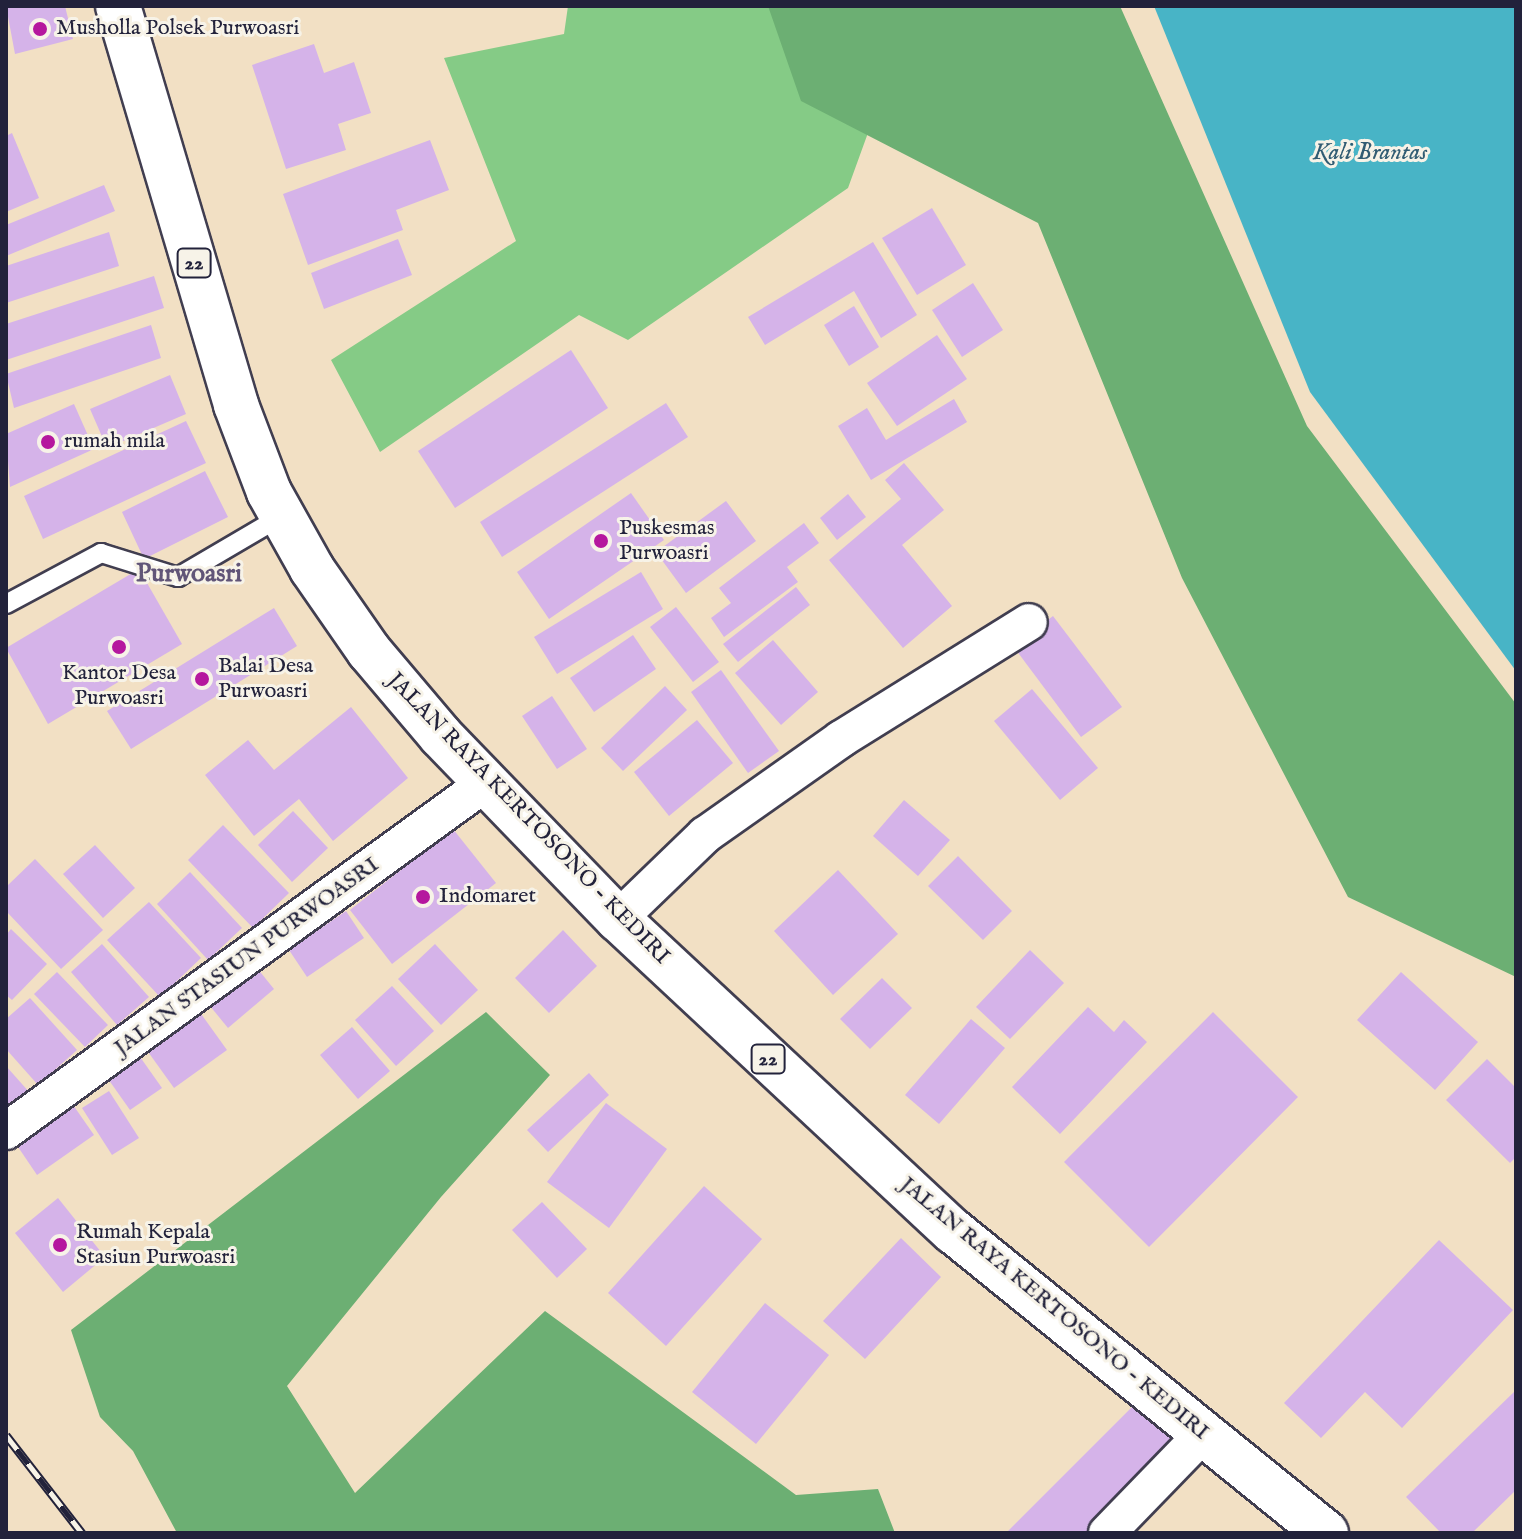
<!DOCTYPE html>
<html>
<head>
<meta charset="utf-8">
<style>
	body { margin:0 }
	#map { position:relative; width:1522px; height:1539px; overflow:hidden; background:#f2e0c4; font-family:"IM FELL English",serif }
	div>[style] { position:absolute }
	.green>* { inset:0; background:#85cb86 }
	.forest>* { inset:0; background:#6caf73 }
	.water>* { inset:0; background:#48b4c6 }
	.building>* { inset:0; background:#d5b3e9 }
	.roads { filter:drop-shadow(2px 0 #413e50) drop-shadow(-2px 0 #413e50) drop-shadow(0 2px #413e50) drop-shadow(0 -2px #413e50) }
	.service>* { height:18px; margin:-9px; padding:0 9px; transform-origin:9px; border-radius:9px; background:#fff }
	.minor>* { height:36px; margin:-18px; padding:0 18px; transform-origin:18px; border-radius:18px; background:#fff }
	.trunk>* { height:44px; margin:-22px; padding:0 22px; transform-origin:22px; border-radius:22px; background:#fff }
	.rail>* { height:9px; margin-top:-4.5px; transform-origin:0; background:repeating-linear-gradient(90deg,#f7f3e8 0 18px,#22223b 0 36px); box-sizing:border-box; border-block:2px solid #22223b }
	.dots>* { width:22px; height:22px; translate:-50% -50%; box-sizing:border-box; border:4px solid #f7f3e8; border-radius:50% }
	span { translate:-50% -50%; white-space:nowrap; text-align:center; line-height:1.15; -webkit-text-stroke:6px #f7f3e8; paint-order:stroke }
	.shield-label span { padding:2px 6px; background:#f7f3e8; border:2px solid; border-radius:6px; -webkit-text-stroke-width:0 }
	.shield-label { font-size:20px; color:#22223b; font-weight:700 }
	.poi-label { font-size:22px; color:#22223b }
	.left { translate:0 -50%; text-align:left }
	.street-label { font-size:22px; color:#22223b }
	.water-label { font-size:24px; color:#315c73; font-style:italic }
	.quarter-label { font-size:26px; color:#615578; font-weight:700 }
	.frame { position:absolute; inset:0; border:8px solid #22223b; pointer-events:none }
</style>
</head>
<body>
<div id="map">
	<div class="green">
		<div style="clip-path:polygon(568px 6px,914px 6px,848px 188px,628px 340px,579px 315px,380px 452px,331px 360px,516px 241px,444px 58px,564px 34px)"></div>
	</div>
	<div class="forest">
		<div style="clip-path:polygon(768px 6px,1120px 6px,1307px 426px,1516px 704px,1516px 977px,1348px 897px,1182px 578px,1038px 223px,801px 101px)"></div>
		<div style="clip-path:polygon(486px 1012px,550px 1075px,441px 1197px,287px 1386px,355px 1493px,545px 1311px,796px 1495px,878px 1489px,895px 1533px,177px 1533px,133px 1451px,100px 1417px,71px 1330px)"></div>
	</div>
	<div class="water">
		<div style="clip-path:polygon(1154px 6px,1516px 6px,1516px 671px,1310px 392px)"></div>
	</div>
	<div class="building">
		<div style="clip-path:polygon(6px 6px,65px 6px,73px 39px,15px 54px)"></div>
		<div style="clip-path:polygon(314px 44px,324px 73px,354px 62px,371px 113px,338px 124px,346px 150px,286px 169px,252px 65px)"></div>
		<div style="clip-path:polygon(12px 133px,39px 198px,6px 212px,6px 136px)"></div>
		<div style="clip-path:polygon(430px 140px,449px 190px,396px 210px,403px 230px,308px 265px,283px 194px)"></div>
		<div style="clip-path:polygon(104px 185px,115px 211px,6px 256px,6px 225px)"></div>
		<div style="clip-path:polygon(932px 208px,966px 265px,917px 295px,882px 238px)"></div>
		<div style="clip-path:polygon(109px 232px,119px 266px,6px 303px,6px 266px)"></div>
		<div style="clip-path:polygon(398px 239px,412px 275px,324px 309px,311px 273px)"></div>
		<div style="clip-path:polygon(873px 242px,917px 315px,881px 338px,854px 291px,765px 345px,748px 317px)"></div>
		<div style="clip-path:polygon(154px 276px,164px 308px,6px 360px,6px 324px)"></div>
		<div style="clip-path:polygon(973px 283px,1003px 330px,962px 357px,932px 310px)"></div>
		<div style="clip-path:polygon(854px 306px,879px 347px,849px 366px,824px 325px)"></div>
		<div style="clip-path:polygon(151px 325px,161px 358px,14px 408px,6px 374px)"></div>
		<div style="clip-path:polygon(937px 335px,967px 379px,897px 426px,867px 383px)"></div>
		<div style="clip-path:polygon(571px 350px,608px 408px,455px 508px,418px 451px)"></div>
		<div style="clip-path:polygon(170px 375px,186px 414px,107px 448px,90px 409px)"></div>
		<div style="clip-path:polygon(954px 399px,967px 422px,871px 480px,838px 426px,867px 408px,886px 440px)"></div>
		<div style="clip-path:polygon(666px 403px,688px 437px,502px 557px,480px 522px)"></div>
		<div style="clip-path:polygon(74px 404px,94px 449px,10px 487px,6px 434px)"></div>
		<div style="clip-path:polygon(186px 421px,206px 463px,43px 539px,24px 496px)"></div>
		<div style="clip-path:polygon(904px 463px,944px 510px,902px 545px,952px 606px,903px 648px,829px 560px,901px 499px,885px 480px)"></div>
		<div style="clip-path:polygon(205px 471px,228px 517px,144px 559px,122px 512px)"></div>
		<div style="clip-path:polygon(631px 493px,664px 540px,549px 619px,517px 572px)"></div>
		<div style="clip-path:polygon(848px 494px,866px 517px,837px 540px,820px 518px)"></div>
		<div style="clip-path:polygon(726px 501px,756px 541px,686px 593px,656px 552px)"></div>
		<div style="clip-path:polygon(804px 523px,819px 543px,787px 567px,798px 582px,724px 637px,711px 618px,731px 603px,719px 588px)"></div>
		<div style="clip-path:polygon(139px 569px,182px 644px,48px 724px,6px 648px)"></div>
		<div style="clip-path:polygon(641px 572px,663px 609px,557px 674px,534px 637px)"></div>
		<div style="clip-path:polygon(796px 587px,810px 605px,738px 662px,723px 644px)"></div>
		<div style="clip-path:polygon(676px 607px,719px 662px,693px 682px,650px 627px)"></div>
		<div style="clip-path:polygon(274px 608px,297px 646px,131px 749px,107px 711px)"></div>
		<div style="clip-path:polygon(1053px 616px,1122px 707px,1081px 737px,1013px 646px)"></div>
		<div style="clip-path:polygon(633px 635px,656px 669px,594px 712px,570px 678px)"></div>
		<div style="clip-path:polygon(773px 640px,818px 692px,781px 725px,735px 673px)"></div>
		<div style="clip-path:polygon(721px 670px,779px 751px,748px 773px,691px 692px)"></div>
		<div style="clip-path:polygon(665px 686px,687px 710px,623px 771px,601px 748px)"></div>
		<div style="clip-path:polygon(1032px 689px,1098px 768px,1060px 800px,994px 721px)"></div>
		<div style="clip-path:polygon(552px 696px,587px 749px,557px 769px,522px 716px)"></div>
		<div style="clip-path:polygon(351px 707px,408px 778px,333px 841px,299px 799px,254px 836px,205px 775px,248px 740px,274px 770px)"></div>
		<div style="clip-path:polygon(697px 720px,733px 763px,669px 816px,634px 772px)"></div>
		<div style="clip-path:polygon(904px 800px,950px 840px,918px 876px,873px 836px)"></div>
		<div style="clip-path:polygon(293px 811px,328px 848px,292px 882px,258px 845px)"></div>
		<div style="clip-path:polygon(223px 825px,289px 893px,253px 928px,188px 860px)"></div>
		<div style="clip-path:polygon(453px 829px,496px 883px,392px 964px,350px 910px)"></div>
		<div style="clip-path:polygon(95px 845px,135px 888px,103px 918px,63px 874px)"></div>
		<div style="clip-path:polygon(958px 856px,1012px 911px,983px 940px,928px 886px)"></div>
		<div style="clip-path:polygon(35px 859px,103px 930px,61px 969px,6px 911px,6px 887px)"></div>
		<div style="clip-path:polygon(838px 870px,898px 934px,833px 995px,774px 931px)"></div>
		<div style="clip-path:polygon(190px 872px,242px 928px,208px 960px,157px 904px)"></div>
		<div style="clip-path:polygon(149px 902px,201px 958px,160px 997px,107px 940px)"></div>
		<div style="clip-path:polygon(346px 911px,364px 938px,307px 977px,289px 950px)"></div>
		<div style="clip-path:polygon(11px 929px,47px 964px,12px 1000px,6px 995px,6px 935px)"></div>
		<div style="clip-path:polygon(563px 930px,597px 966px,549px 1013px,515px 978px)"></div>
		<div style="clip-path:polygon(102px 944px,149px 997px,117px 1025px,71px 972px)"></div>
		<div style="clip-path:polygon(435px 944px,478px 990px,441px 1025px,398px 979px)"></div>
		<div style="clip-path:polygon(1030px 950px,1064px 983px,1010px 1039px,976px 1007px)"></div>
		<div style="clip-path:polygon(257px 968px,274px 989px,228px 1028px,210px 1006px)"></div>
		<div style="clip-path:polygon(57px 972px,108px 1025px,85px 1047px,34px 994px)"></div>
		<div style="clip-path:polygon(1401px 972px,1478px 1042px,1435px 1090px,1357px 1020px)"></div>
		<div style="clip-path:polygon(882px 978px,912px 1008px,870px 1049px,840px 1019px)"></div>
		<div style="clip-path:polygon(392px 986px,434px 1031px,396px 1066px,355px 1020px)"></div>
		<div style="clip-path:polygon(30px 998px,77px 1050px,38px 1085px,6px 1049px,6px 1019px)"></div>
		<div style="clip-path:polygon(1088px 1007px,1114px 1032px,1124px 1020px,1147px 1042px,1060px 1134px,1012px 1087px)"></div>
		<div style="clip-path:polygon(199px 1011px,227px 1050px,174px 1088px,146px 1049px)"></div>
		<div style="clip-path:polygon(1213px 1012px,1298px 1097px,1149px 1247px,1064px 1162px)"></div>
		<div style="clip-path:polygon(971px 1019px,1005px 1048px,939px 1124px,905px 1095px)"></div>
		<div style="clip-path:polygon(352px 1027px,390px 1071px,358px 1099px,320px 1055px)"></div>
		<div style="clip-path:polygon(138px 1054px,162px 1088px,130px 1110px,106px 1076px)"></div>
		<div style="clip-path:polygon(1487px 1059px,1516px 1088px,1516px 1157px,1510px 1163px,1446px 1100px)"></div>
		<div style="clip-path:polygon(6px 1066px,30px 1093px,6px 1113px)"></div>
		<div style="clip-path:polygon(589px 1073px,609px 1095px,548px 1152px,527px 1130px)"></div>
		<div style="clip-path:polygon(109px 1091px,139px 1138px,112px 1155px,82px 1108px)"></div>
		<div style="clip-path:polygon(71px 1102px,94px 1135px,37px 1175px,14px 1141px)"></div>
		<div style="clip-path:polygon(606px 1103px,667px 1149px,609px 1228px,547px 1182px)"></div>
		<div style="clip-path:polygon(704px 1186px,762px 1239px,666px 1346px,608px 1293px)"></div>
		<div style="clip-path:polygon(58px 1198px,105px 1257px,63px 1292px,15px 1233px)"></div>
		<div style="clip-path:polygon(542px 1202px,587px 1249px,557px 1278px,512px 1230px)"></div>
		<div style="clip-path:polygon(901px 1238px,941px 1277px,865px 1359px,823px 1321px)"></div>
		<div style="clip-path:polygon(1439px 1240px,1513px 1310px,1402px 1428px,1365px 1392px,1321px 1438px,1284px 1403px)"></div>
		<div style="clip-path:polygon(765px 1303px,829px 1355px,756px 1444px,692px 1392px)"></div>
		<div style="clip-path:polygon(1516px 1390px,1516px 1490px,1472px 1533px,1441px 1533px,1406px 1497px)"></div>
		<div style="clip-path:polygon(1139px 1400px,1180px 1442px,1088px 1533px,1006px 1533px)"></div>
	</div>
	<div class="roads">
		<div class="service">
			<div style="left:6px;top:604px;width:108px;rotate:-28.2deg"></div>
			<div style="left:101px;top:553px;width:81px;rotate:17.3deg"></div>
			<div style="left:178px;top:577px;width:121px;rotate:-30.4deg"></div>
		</div>
		<div class="minor">
			<div style="left:618px;top:919px;width:121px;rotate:-44deg"></div>
			<div style="left:705px;top:835px;width:166px;rotate:-35.2deg"></div>
			<div style="left:841px;top:739px;width:221px;rotate:-31.9deg"></div>
			<div style="left:6px;top:1131px;width:594px;rotate:-35.96deg"></div>
			<div style="left:1107px;top:1533px;width:139px;rotate:-45.9deg"></div>
		</div>
		<div class="trunk">
			<div style="left:118px;top:6px;width:416px;rotate:73.5deg"></div>
			<div style="left:236px;top:405px;width:93px;rotate:69.2deg"></div>
			<div style="left:269px;top:492px;width:88px;rotate:60.8deg"></div>
			<div style="left:312px;top:569px;width:100px;rotate:55.2deg"></div>
			<div style="left:369px;top:651px;width:111px;rotate:49.7deg"></div>
			<div style="left:441px;top:736px;width:255px;rotate:46deg"></div>
			<div style="left:618px;top:919px;width:458px;rotate:43deg"></div>
			<div style="left:953px;top:1231px;width:480px;rotate:39deg"></div>
		</div>
	</div>
	<div class="rail">
		<div style="left:6px;top:1435px;width:124px;rotate:52.2deg"></div>
	</div>
	<div class="dots">
		<div style="left:40px;top:29px;background:#b5179e"></div>
		<div style="left:48px;top:442px;background:#b5179e"></div>
		<div style="left:601px;top:541px;background:#b5179e"></div>
		<div style="left:119px;top:647px;background:#b5179e"></div>
		<div style="left:202px;top:679px;background:#b5179e"></div>
		<div style="left:423px;top:897px;background:#b5179e"></div>
		<div style="left:60px;top:1245px;background:#b5179e"></div>
	</div>
	<div class="shield-label">
		<span style="left:194px;top:263px">22</span>
		<span style="left:768px;top:1059px">22</span>
	</div>
	<div class="poi-label">
		<span class="left" style="left:56px;top:29px">Musholla Polsek Purwoasri</span>
		<span class="left" style="left:64px;top:442px">rumah mila</span>
		<span class="left" style="left:619px;top:541px">Puskesmas<br>Purwoasri</span>
		<span class="left" style="left:218px;top:679px">Balai Desa<br>Purwoasri</span>
		<span style="left:119px;top:686px">Kantor Desa<br>Purwoasri</span>
		<span class="left" style="left:439px;top:897px">Indomaret</span>
		<span class="left" style="left:76px;top:1245px">Rumah Kepala<br>Stasiun Purwoasri</span>
	</div>
	<div class="street-label">
		<span style="left:528px;top:819px;rotate:46deg">JALAN RAYA KERTOSONO - KEDIRI</span>
		<span style="left:247px;top:957px;rotate:-36deg">JALAN STASIUN PURWOASRI</span>
		<span style="left:1054px;top:1309px;rotate:40deg">JALAN RAYA KERTOSONO - KEDIRI</span>
	</div>
	<div class="water-label">
		<span style="left:1370px;top:153px">Kali Brantas</span>
	</div>
	<div class="quarter-label">
		<span style="left:189px;top:574px">Purwoasri</span>
	</div>
	<div class="frame"></div>
</div>
</body>
</html>
